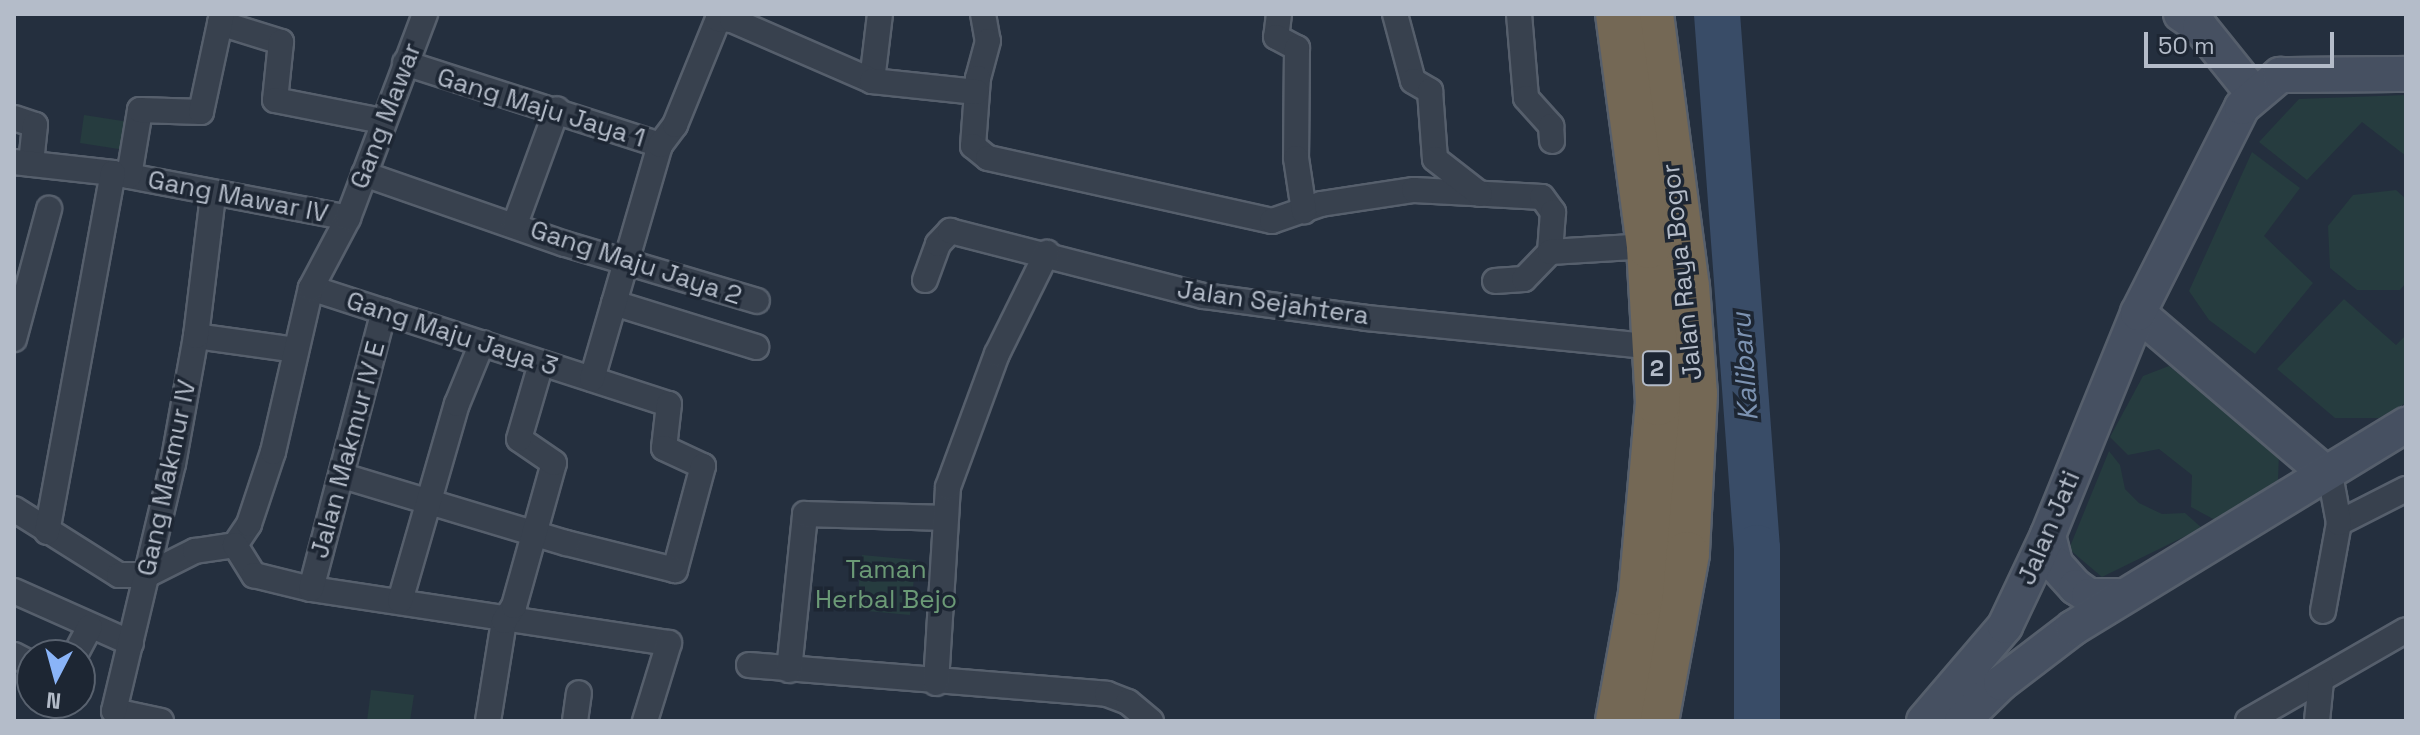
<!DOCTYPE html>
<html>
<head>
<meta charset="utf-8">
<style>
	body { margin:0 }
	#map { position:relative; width:2420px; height:735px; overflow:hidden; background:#242f3e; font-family:"Space Grotesk",sans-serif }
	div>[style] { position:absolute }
	.green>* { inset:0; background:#263c3f }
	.river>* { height:46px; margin:-23px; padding:0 23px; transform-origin:23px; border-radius:23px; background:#394c67 }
	.roads { filter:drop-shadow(2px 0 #565f6c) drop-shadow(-2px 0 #565f6c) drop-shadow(0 2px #565f6c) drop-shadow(0 -2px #565f6c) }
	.street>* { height:24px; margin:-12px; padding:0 12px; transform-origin:12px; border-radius:12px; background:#38414e }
	.secondary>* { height:34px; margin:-17px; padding:0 17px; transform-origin:17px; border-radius:17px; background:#465061 }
	.highway>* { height:44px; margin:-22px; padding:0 22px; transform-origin:22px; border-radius:22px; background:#746855 }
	span { translate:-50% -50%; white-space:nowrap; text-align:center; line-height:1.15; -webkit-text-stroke:7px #1d2633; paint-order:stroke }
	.shield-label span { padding:2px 6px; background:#1d2633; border:2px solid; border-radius:6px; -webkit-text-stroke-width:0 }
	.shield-label { font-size:24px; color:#b4bcc9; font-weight:700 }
	.street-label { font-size:26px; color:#b4bcc9 }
	.park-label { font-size:26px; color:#6b9a76 }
	.water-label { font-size:28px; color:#7c92b1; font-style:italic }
	.frame { position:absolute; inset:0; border:16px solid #b4bcc9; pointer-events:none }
	.north { position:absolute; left:16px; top:639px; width:80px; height:80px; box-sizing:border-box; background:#1d2633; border:2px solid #59626f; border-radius:50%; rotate:186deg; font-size:22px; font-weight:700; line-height:32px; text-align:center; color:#b4bcc9 }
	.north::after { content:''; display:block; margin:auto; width:28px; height:36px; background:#8ab4f8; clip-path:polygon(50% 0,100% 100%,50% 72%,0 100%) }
	.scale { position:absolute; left:2144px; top:32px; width:190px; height:36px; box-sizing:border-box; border:4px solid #b4bcc9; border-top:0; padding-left:10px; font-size:24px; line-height:28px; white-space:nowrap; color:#b4bcc9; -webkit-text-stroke:6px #1d2633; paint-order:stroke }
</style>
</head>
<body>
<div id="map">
	<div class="green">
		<div style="clip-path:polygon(2406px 95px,2406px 156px,2362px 122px,2307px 180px,2259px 142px,2299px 99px)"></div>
		<div style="clip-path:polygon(84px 115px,129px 122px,125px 150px,80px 143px)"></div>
		<div style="clip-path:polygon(2252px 152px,2300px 188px,2264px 236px,2313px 283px,2255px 354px,2209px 320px,2189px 291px)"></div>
		<div style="clip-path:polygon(2396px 190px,2406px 199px,2406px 283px,2400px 290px,2357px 290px,2330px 268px,2328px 226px,2353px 195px)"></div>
		<div style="clip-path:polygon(2344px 299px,2396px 345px,2406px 335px,2406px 403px,2379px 418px,2335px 418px,2277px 369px)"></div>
		<div style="clip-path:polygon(2169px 366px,2279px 454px,2278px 480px,2215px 520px,2191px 507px,2192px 475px,2159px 449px,2128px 455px,2110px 437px,2143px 376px)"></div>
		<div style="clip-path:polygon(2109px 451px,2120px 465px,2125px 489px,2139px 503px,2162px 514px,2185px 513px,2202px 528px,2102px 577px,2069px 549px)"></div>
		<div style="clip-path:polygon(862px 555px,916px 560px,910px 615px,856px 610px)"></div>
		<div style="clip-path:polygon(371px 690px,414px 695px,410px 721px,367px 721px)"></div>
	</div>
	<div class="river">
		<div style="left:1717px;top:14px;width:535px;rotate:85.72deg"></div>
		<div style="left:1757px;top:548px;width:173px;rotate:90deg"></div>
	</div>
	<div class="roads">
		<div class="street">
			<div style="left:983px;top:14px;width:27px;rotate:80deg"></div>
			<div style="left:988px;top:41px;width:38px;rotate:105deg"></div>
			<div style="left:978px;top:78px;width:68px;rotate:94.2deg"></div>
			<div style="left:973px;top:146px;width:19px;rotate:39deg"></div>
			<div style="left:988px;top:158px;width:291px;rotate:12.5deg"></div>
			<div style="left:1272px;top:221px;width:52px;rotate:-19.1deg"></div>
			<div style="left:1321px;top:204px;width:94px;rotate:-8.6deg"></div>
			<div style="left:1414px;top:190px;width:128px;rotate:3.1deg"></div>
			<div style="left:1542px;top:197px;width:19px;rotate:54deg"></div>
			<div style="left:1553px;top:212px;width:40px;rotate:94.3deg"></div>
			<div style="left:1279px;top:14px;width:23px;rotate:97deg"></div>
			<div style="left:1276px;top:37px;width:24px;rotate:28deg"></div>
			<div style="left:1297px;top:48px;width:110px;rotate:90.5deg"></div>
			<div style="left:1296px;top:158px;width:54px;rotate:81.4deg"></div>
			<div style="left:1395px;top:14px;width:69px;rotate:75deg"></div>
			<div style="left:1413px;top:81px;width:20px;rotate:30deg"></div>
			<div style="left:1430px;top:91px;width:68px;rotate:85.8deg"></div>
			<div style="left:1435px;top:159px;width:57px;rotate:37.9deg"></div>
			<div style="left:1519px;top:14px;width:84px;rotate:85.2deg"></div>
			<div style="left:1526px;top:98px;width:38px;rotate:48deg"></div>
			<div style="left:1551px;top:126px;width:15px;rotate:86deg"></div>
			<div style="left:220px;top:23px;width:64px;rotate:17.3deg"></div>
			<div style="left:281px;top:42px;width:58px;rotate:95.9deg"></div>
			<div style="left:275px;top:100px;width:109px;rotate:11.1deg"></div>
			<div style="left:405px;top:63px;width:268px;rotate:17.8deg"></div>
			<div style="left:872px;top:81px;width:67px;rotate:-83.2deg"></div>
			<div style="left:14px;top:118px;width:22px;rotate:18deg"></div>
			<div style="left:35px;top:125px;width:39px;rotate:96deg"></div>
			<div style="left:14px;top:162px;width:100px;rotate:6.3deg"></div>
			<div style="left:113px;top:173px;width:239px;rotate:10.8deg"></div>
			<div style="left:364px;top:174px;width:213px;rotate:19.2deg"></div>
			<div style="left:565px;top:244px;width:200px;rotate:16.5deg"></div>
			<div style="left:129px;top:176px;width:67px;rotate:-80.5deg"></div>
			<div style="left:140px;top:110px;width:61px;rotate:1.9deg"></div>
			<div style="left:201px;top:112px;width:100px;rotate:-77.9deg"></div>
			<div style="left:515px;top:224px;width:122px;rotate:-69.9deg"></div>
			<div style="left:925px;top:280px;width:38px;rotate:-70deg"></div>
			<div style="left:938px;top:244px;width:18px;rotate:-47deg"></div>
			<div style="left:950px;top:231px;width:262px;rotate:14.4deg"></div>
			<div style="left:1204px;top:296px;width:163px;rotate:7.7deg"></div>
			<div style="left:1366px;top:318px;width:292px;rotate:5.7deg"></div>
			<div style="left:1495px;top:281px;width:29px;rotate:-4deg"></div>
			<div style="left:1524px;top:279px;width:37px;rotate:-46deg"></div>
			<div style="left:1550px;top:252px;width:99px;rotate:-3.5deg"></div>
			<div style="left:311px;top:288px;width:376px;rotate:18deg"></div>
			<div style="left:669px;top:404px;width:44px;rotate:96.5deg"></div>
			<div style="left:664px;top:448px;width:43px;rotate:24.8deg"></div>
			<div style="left:703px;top:466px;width:108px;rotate:105.1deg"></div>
			<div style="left:675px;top:570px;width:112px;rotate:-166.1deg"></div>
			<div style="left:566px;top:543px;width:233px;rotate:-163.3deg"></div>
			<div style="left:614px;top:303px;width:149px;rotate:17.2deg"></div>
			<div style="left:196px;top:336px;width:101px;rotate:8deg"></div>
			<div style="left:14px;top:339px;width:135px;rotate:-74.9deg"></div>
			<div style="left:592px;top:379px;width:244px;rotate:-73.8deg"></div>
			<div style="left:660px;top:145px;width:25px;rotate:-53deg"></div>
			<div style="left:675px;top:125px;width:114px;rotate:-67.9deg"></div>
			<div style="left:718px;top:19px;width:14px;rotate:4deg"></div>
			<div style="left:732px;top:20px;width:153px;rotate:23.5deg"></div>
			<div style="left:872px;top:81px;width:105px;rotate:6deg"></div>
			<div style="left:14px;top:509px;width:124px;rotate:32.2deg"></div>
			<div style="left:119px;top:575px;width:28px"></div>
			<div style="left:147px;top:575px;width:54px;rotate:-26.6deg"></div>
			<div style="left:195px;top:551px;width:40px;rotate:-8.5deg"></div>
			<div style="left:2339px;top:523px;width:75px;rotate:-26.9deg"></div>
			<div style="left:47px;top:532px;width:365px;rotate:-79.6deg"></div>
			<div style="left:235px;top:545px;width:25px;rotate:-56deg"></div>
			<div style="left:249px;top:524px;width:76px;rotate:-71.6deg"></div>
			<div style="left:273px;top:452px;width:168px;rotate:-77deg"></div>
			<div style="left:311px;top:288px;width:79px;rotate:-62.1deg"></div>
			<div style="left:348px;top:218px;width:218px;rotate:-69.3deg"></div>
			<div style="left:235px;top:545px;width:36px;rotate:58deg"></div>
			<div style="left:254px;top:575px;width:59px;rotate:13.8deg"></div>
			<div style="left:311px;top:589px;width:362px;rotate:8.6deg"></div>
			<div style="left:669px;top:643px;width:82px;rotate:107.1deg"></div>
			<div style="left:311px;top:589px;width:287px;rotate:-75.3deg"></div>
			<div style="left:14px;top:591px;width:128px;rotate:24deg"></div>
			<div style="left:400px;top:601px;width:205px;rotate:-73.9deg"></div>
			<div style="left:457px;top:404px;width:66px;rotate:-67.7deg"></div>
			<div style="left:2323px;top:611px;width:89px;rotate:-79.7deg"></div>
			<div style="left:2339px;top:523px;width:55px;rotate:-100.5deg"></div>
			<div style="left:14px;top:655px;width:20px;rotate:27deg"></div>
			<div style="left:75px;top:655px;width:32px;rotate:-62deg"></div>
			<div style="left:749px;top:665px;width:359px;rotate:4.6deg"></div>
			<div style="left:1107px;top:694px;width:22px;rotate:21deg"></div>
			<div style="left:1128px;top:702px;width:30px;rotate:40deg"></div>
			<div style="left:789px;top:670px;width:157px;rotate:-84.1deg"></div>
			<div style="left:805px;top:514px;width:140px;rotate:1.6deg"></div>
			<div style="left:936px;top:683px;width:196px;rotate:-86.5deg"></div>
			<div style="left:948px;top:487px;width:142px;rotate:-69.8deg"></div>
			<div style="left:997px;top:354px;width:113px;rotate:-63.7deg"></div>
			<div style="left:161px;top:721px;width:48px;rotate:-168deg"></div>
			<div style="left:114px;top:711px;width:254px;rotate:-76.6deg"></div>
			<div style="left:173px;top:464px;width:130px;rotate:-79.8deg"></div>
			<div style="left:196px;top:336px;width:142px;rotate:-83.1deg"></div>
			<div style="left:488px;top:721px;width:101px;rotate:-80.9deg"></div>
			<div style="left:504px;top:621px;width:18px;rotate:-56deg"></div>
			<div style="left:514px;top:606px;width:148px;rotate:-74.4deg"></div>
			<div style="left:554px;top:463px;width:42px;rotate:-145.6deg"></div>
			<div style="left:519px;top:439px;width:78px;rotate:-73.7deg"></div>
			<div style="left:575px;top:721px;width:28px;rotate:-82deg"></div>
			<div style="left:2248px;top:721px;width:182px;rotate:-29.9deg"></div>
			<div style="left:2317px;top:721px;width:40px;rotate:-84.3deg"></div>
		</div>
		<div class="secondary">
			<div style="left:2181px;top:14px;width:23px;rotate:34deg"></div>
			<div style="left:2200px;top:27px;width:85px;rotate:51.2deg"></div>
			<div style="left:2138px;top:313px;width:243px;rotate:40.5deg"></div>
			<div style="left:2048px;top:535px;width:30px;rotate:76deg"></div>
			<div style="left:2055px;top:564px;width:31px;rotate:48deg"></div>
			<div style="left:2076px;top:587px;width:16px;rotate:35deg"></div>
			<div style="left:2089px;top:596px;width:32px"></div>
			<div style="left:1924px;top:721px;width:125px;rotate:-49.5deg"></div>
			<div style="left:2005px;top:626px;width:101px;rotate:-64.7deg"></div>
			<div style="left:2048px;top:535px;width:240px;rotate:-67.9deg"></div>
			<div style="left:2138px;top:313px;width:231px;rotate:-63.2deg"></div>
			<div style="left:2242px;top:107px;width:50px;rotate:-40.1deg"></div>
			<div style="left:2280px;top:75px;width:126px;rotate:-0.5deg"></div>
			<div style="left:1962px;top:721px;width:54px;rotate:-44.3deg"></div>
			<div style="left:2001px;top:683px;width:91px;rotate:-37.4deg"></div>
			<div style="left:2073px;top:628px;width:390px;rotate:-31.4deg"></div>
		</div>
		<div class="highway">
			<div style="left:1651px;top:14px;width:274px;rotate:82.5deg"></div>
			<div style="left:1687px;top:286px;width:108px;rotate:85.8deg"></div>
			<div style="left:1695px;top:394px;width:160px;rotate:92.9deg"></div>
			<div style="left:1687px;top:554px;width:170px;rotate:100.5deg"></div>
			<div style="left:1618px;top:721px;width:130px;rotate:-79.8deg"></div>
			<div style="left:1641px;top:593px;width:191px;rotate:-84.9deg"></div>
			<div style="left:1658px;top:403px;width:157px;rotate:-93.3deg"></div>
			<div style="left:1649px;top:246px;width:234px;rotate:-97.6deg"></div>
		</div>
	</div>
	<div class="shield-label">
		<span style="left:1657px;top:368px">2</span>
	</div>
	<div class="street-label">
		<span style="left:541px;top:108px;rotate:17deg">Gang Maju Jaya 1</span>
		<span style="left:386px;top:116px;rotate:-69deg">Gang Mawar</span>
		<span style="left:238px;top:197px;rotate:11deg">Gang Mawar IV</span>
		<span style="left:636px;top:263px;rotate:18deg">Gang Maju Jaya 2</span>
		<span style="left:1682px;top:272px;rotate:-96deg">Jalan Raya Bogor</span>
		<span style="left:1273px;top:303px;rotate:8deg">Jalan Sejahtera</span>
		<span style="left:452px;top:334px;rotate:18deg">Gang Maju Jaya 3</span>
		<span style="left:348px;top:450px;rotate:-75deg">Jalan Makmur IV E</span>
		<span style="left:167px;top:478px;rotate:-78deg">Gang Makmur IV</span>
		<span style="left:2049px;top:528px;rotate:-67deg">Jalan Jati</span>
	</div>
	<div class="park-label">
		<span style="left:886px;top:585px">Taman<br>Herbal Bejo</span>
	</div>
	<div class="water-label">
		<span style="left:1744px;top:367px;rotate:-94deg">Kalibaru</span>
	</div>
	<div class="frame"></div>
	<div class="north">N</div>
	<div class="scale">50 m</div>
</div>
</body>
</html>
